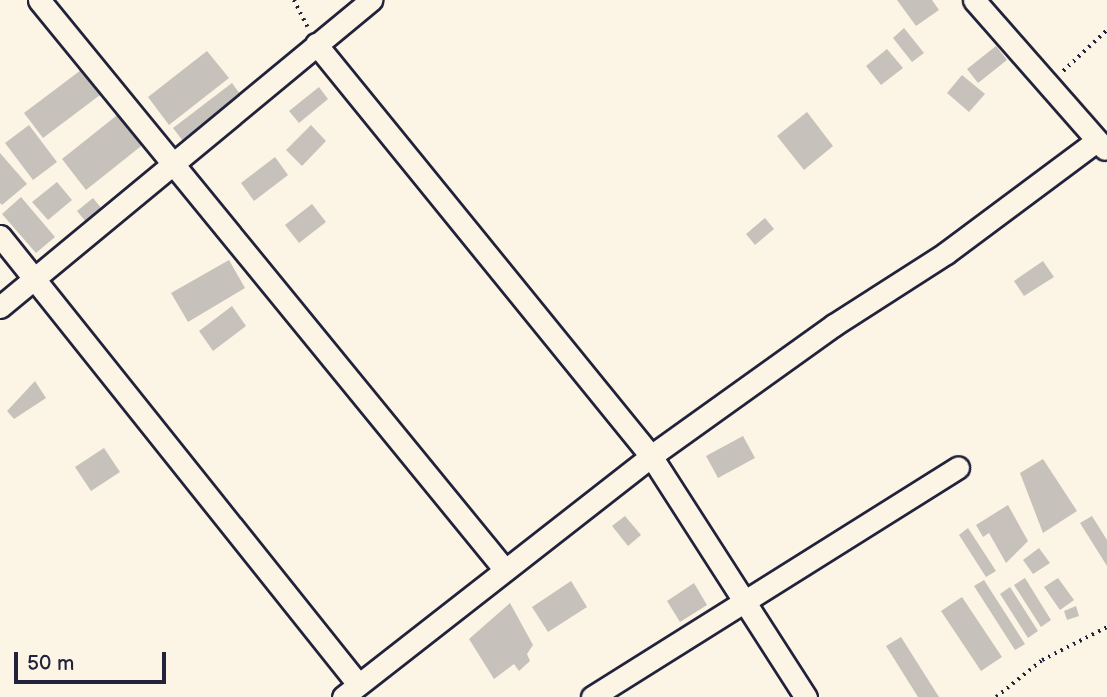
<!DOCTYPE html>
<html>
<head>
<meta charset="utf-8">
<style>
	body { margin:0 }
	#map { position:relative; width:1107px; height:697px; overflow:hidden; background:#fcf5e5; font-family:"Balsamiq Sans",sans-serif }
	div>[style] { position:absolute }
	.building>* { inset:0; background:#c6c1bb }
	.path>* { height:3.5px; margin-top:-1.75px; transform-origin:0; background:repeating-linear-gradient(90deg,#22223b 0 2px,transparent 0 7px) }
	.roads { filter:drop-shadow(2px 0 #22223b) drop-shadow(-2px 0 #22223b) drop-shadow(0 2px #22223b) drop-shadow(0 -2px #22223b) }
	.minor>* { height:21px; margin:-10.5px; padding:0 10.5px; transform-origin:10.5px; border-radius:10.5px; background:#fcf5e5 }
	span { translate:-50% -50%; white-space:nowrap; text-align:center; line-height:1.15; -webkit-text-stroke:6px #fcf5e5; paint-order:stroke }
	.scale { position:absolute; left:14px; top:652px; width:152px; height:32px; box-sizing:border-box; border:4px solid #22223b; border-top:0; padding-left:9px; font-size:21px; line-height:24px; white-space:nowrap; color:#22223b; -webkit-text-stroke:5px #fcf5e5; paint-order:stroke }
</style>
</head>
<body>
<div id="map">
	<div class="building">
		<div style="clip-path:polygon(897px 0,932px 0,939px 10px,916px 26px)"></div>
		<div style="clip-path:polygon(904px 28px,924px 53px,912px 62px,893px 38px)"></div>
		<div style="clip-path:polygon(996px 46px,1007px 60px,978px 83px,967px 69px)"></div>
		<div style="clip-path:polygon(887px 49px,903px 68px,881px 85px,866px 66px)"></div>
		<div style="clip-path:polygon(207px 51px,229px 78px,169px 125px,148px 97px)"></div>
		<div style="clip-path:polygon(85px 67px,104px 92px,43px 138px,24px 113px)"></div>
		<div style="clip-path:polygon(962px 75px,985px 94px,969px 112px,947px 93px)"></div>
		<div style="clip-path:polygon(232px 83px,242px 97px,183px 141px,173px 128px)"></div>
		<div style="clip-path:polygon(319px 87px,328px 99px,299px 123px,289px 111px)"></div>
		<div style="clip-path:polygon(121px 112px,145px 143px,86px 190px,62px 159px)"></div>
		<div style="clip-path:polygon(807px 112px,833px 146px,804px 170px,777px 136px)"></div>
		<div style="clip-path:polygon(29px 125px,57px 162px,33px 180px,5px 143px)"></div>
		<div style="clip-path:polygon(311px 125px,326px 141px,302px 166px,286px 150px)"></div>
		<div style="clip-path:polygon(0 153px,27px 184px,2px 205px,0 203px)"></div>
		<div style="clip-path:polygon(275px 157px,288px 175px,254px 201px,241px 183px)"></div>
		<div style="clip-path:polygon(57px 182px,72px 200px,48px 220px,32px 202px)"></div>
		<div style="clip-path:polygon(21px 197px,55px 237px,36px 253px,2px 214px)"></div>
		<div style="clip-path:polygon(93px 198px,102px 209px,86px 222px,77px 211px)"></div>
		<div style="clip-path:polygon(312px 204px,326px 222px,299px 243px,285px 225px)"></div>
		<div style="clip-path:polygon(765px 218px,774px 229px,755px 245px,746px 234px)"></div>
		<div style="clip-path:polygon(229px 260px,245px 288px,188px 322px,171px 293px)"></div>
		<div style="clip-path:polygon(1043px 261px,1054px 277px,1024px 296px,1014px 281px)"></div>
		<div style="clip-path:polygon(232px 306px,246px 326px,213px 351px,199px 331px)"></div>
		<div style="clip-path:polygon(35px 381px,46px 398px,14px 419px,7px 411px)"></div>
		<div style="clip-path:polygon(743px 436px,755px 458px,718px 478px,706px 456px)"></div>
		<div style="clip-path:polygon(104px 448px,120px 472px,91px 491px,75px 467px)"></div>
		<div style="clip-path:polygon(1043px 459px,1077px 511px,1043px 533px,1020px 473px)"></div>
		<div style="clip-path:polygon(1008px 505px,1028px 541px,1006px 563px,989px 533px,983px 537px,976px 525px)"></div>
		<div style="clip-path:polygon(625px 516px,641px 535px,628px 546px,612px 526px)"></div>
		<div style="clip-path:polygon(1092px 516px,1107px 540px,1107px 566px,1080px 523px)"></div>
		<div style="clip-path:polygon(968px 528px,996px 571px,986px 577px,959px 535px)"></div>
		<div style="clip-path:polygon(1039px 548px,1050px 563px,1033px 574px,1023px 560px)"></div>
		<div style="clip-path:polygon(1025px 578px,1051px 620px,1041px 627px,1014px 585px)"></div>
		<div style="clip-path:polygon(1058px 578px,1074px 600px,1060px 610px,1044px 587px)"></div>
		<div style="clip-path:polygon(984px 580px,1025px 644px,1015px 650px,974px 586px)"></div>
		<div style="clip-path:polygon(571px 581px,587px 607px,548px 632px,532px 607px)"></div>
		<div style="clip-path:polygon(694px 583px,707px 605px,680px 622px,667px 601px)"></div>
		<div style="clip-path:polygon(1010px 587px,1038px 631px,1028px 638px,1000px 594px)"></div>
		<div style="clip-path:polygon(962px 597px,1002px 657px,981px 671px,941px 611px)"></div>
		<div style="clip-path:polygon(510px 603px,533px 645px,527px 654px,530px 661px,519px 671px,514px 664px,494px 679px,469px 639px)"></div>
		<div style="clip-path:polygon(1076px 606px,1079px 616px,1067px 620px,1064px 611px)"></div>
		<div style="clip-path:polygon(901px 637px,939px 697px,918px 697px,886px 646px)"></div>
	</div>
	<div class="path">
		<div style="left:294px;top:0;width:30px;rotate:63deg"></div>
		<div style="left:1063px;top:71px;width:60px;rotate:-43deg"></div>
		<div style="left:996px;top:697px;width:59px;rotate:-38.8deg"></div>
		<div style="left:1042px;top:660px;width:73px;rotate:-26.9deg"></div>
	</div>
	<div class="roads">
		<div class="minor">
			<div style="left:39px;top:0;width:736px;rotate:50.73deg"></div>
			<div style="left:974px;top:0;width:198px;rotate:48.7deg"></div>
			<div style="left:316px;top:44px;width:531px;rotate:50.89deg"></div>
			<div style="left:651px;top:456px;width:287px;rotate:57.3deg"></div>
			<div style="left:0;top:236px;width:573px;rotate:51.37deg"></div>
			<div style="left:0;top:307px;width:482px;rotate:-39.6deg"></div>
			<div style="left:343px;top:697px;width:391px;rotate:-38deg"></div>
			<div style="left:651px;top:456px;width:225px;rotate:-35.6deg"></div>
			<div style="left:834px;top:325px;width:133px;rotate:-32.7deg"></div>
			<div style="left:946px;top:253px;width:187px;rotate:-36.7deg"></div>
			<div style="left:592px;top:697px;width:432px;rotate:-32.1deg"></div>
		</div>
	</div>
	<div class="scale">50 m</div>
</div>
</body>
</html>
